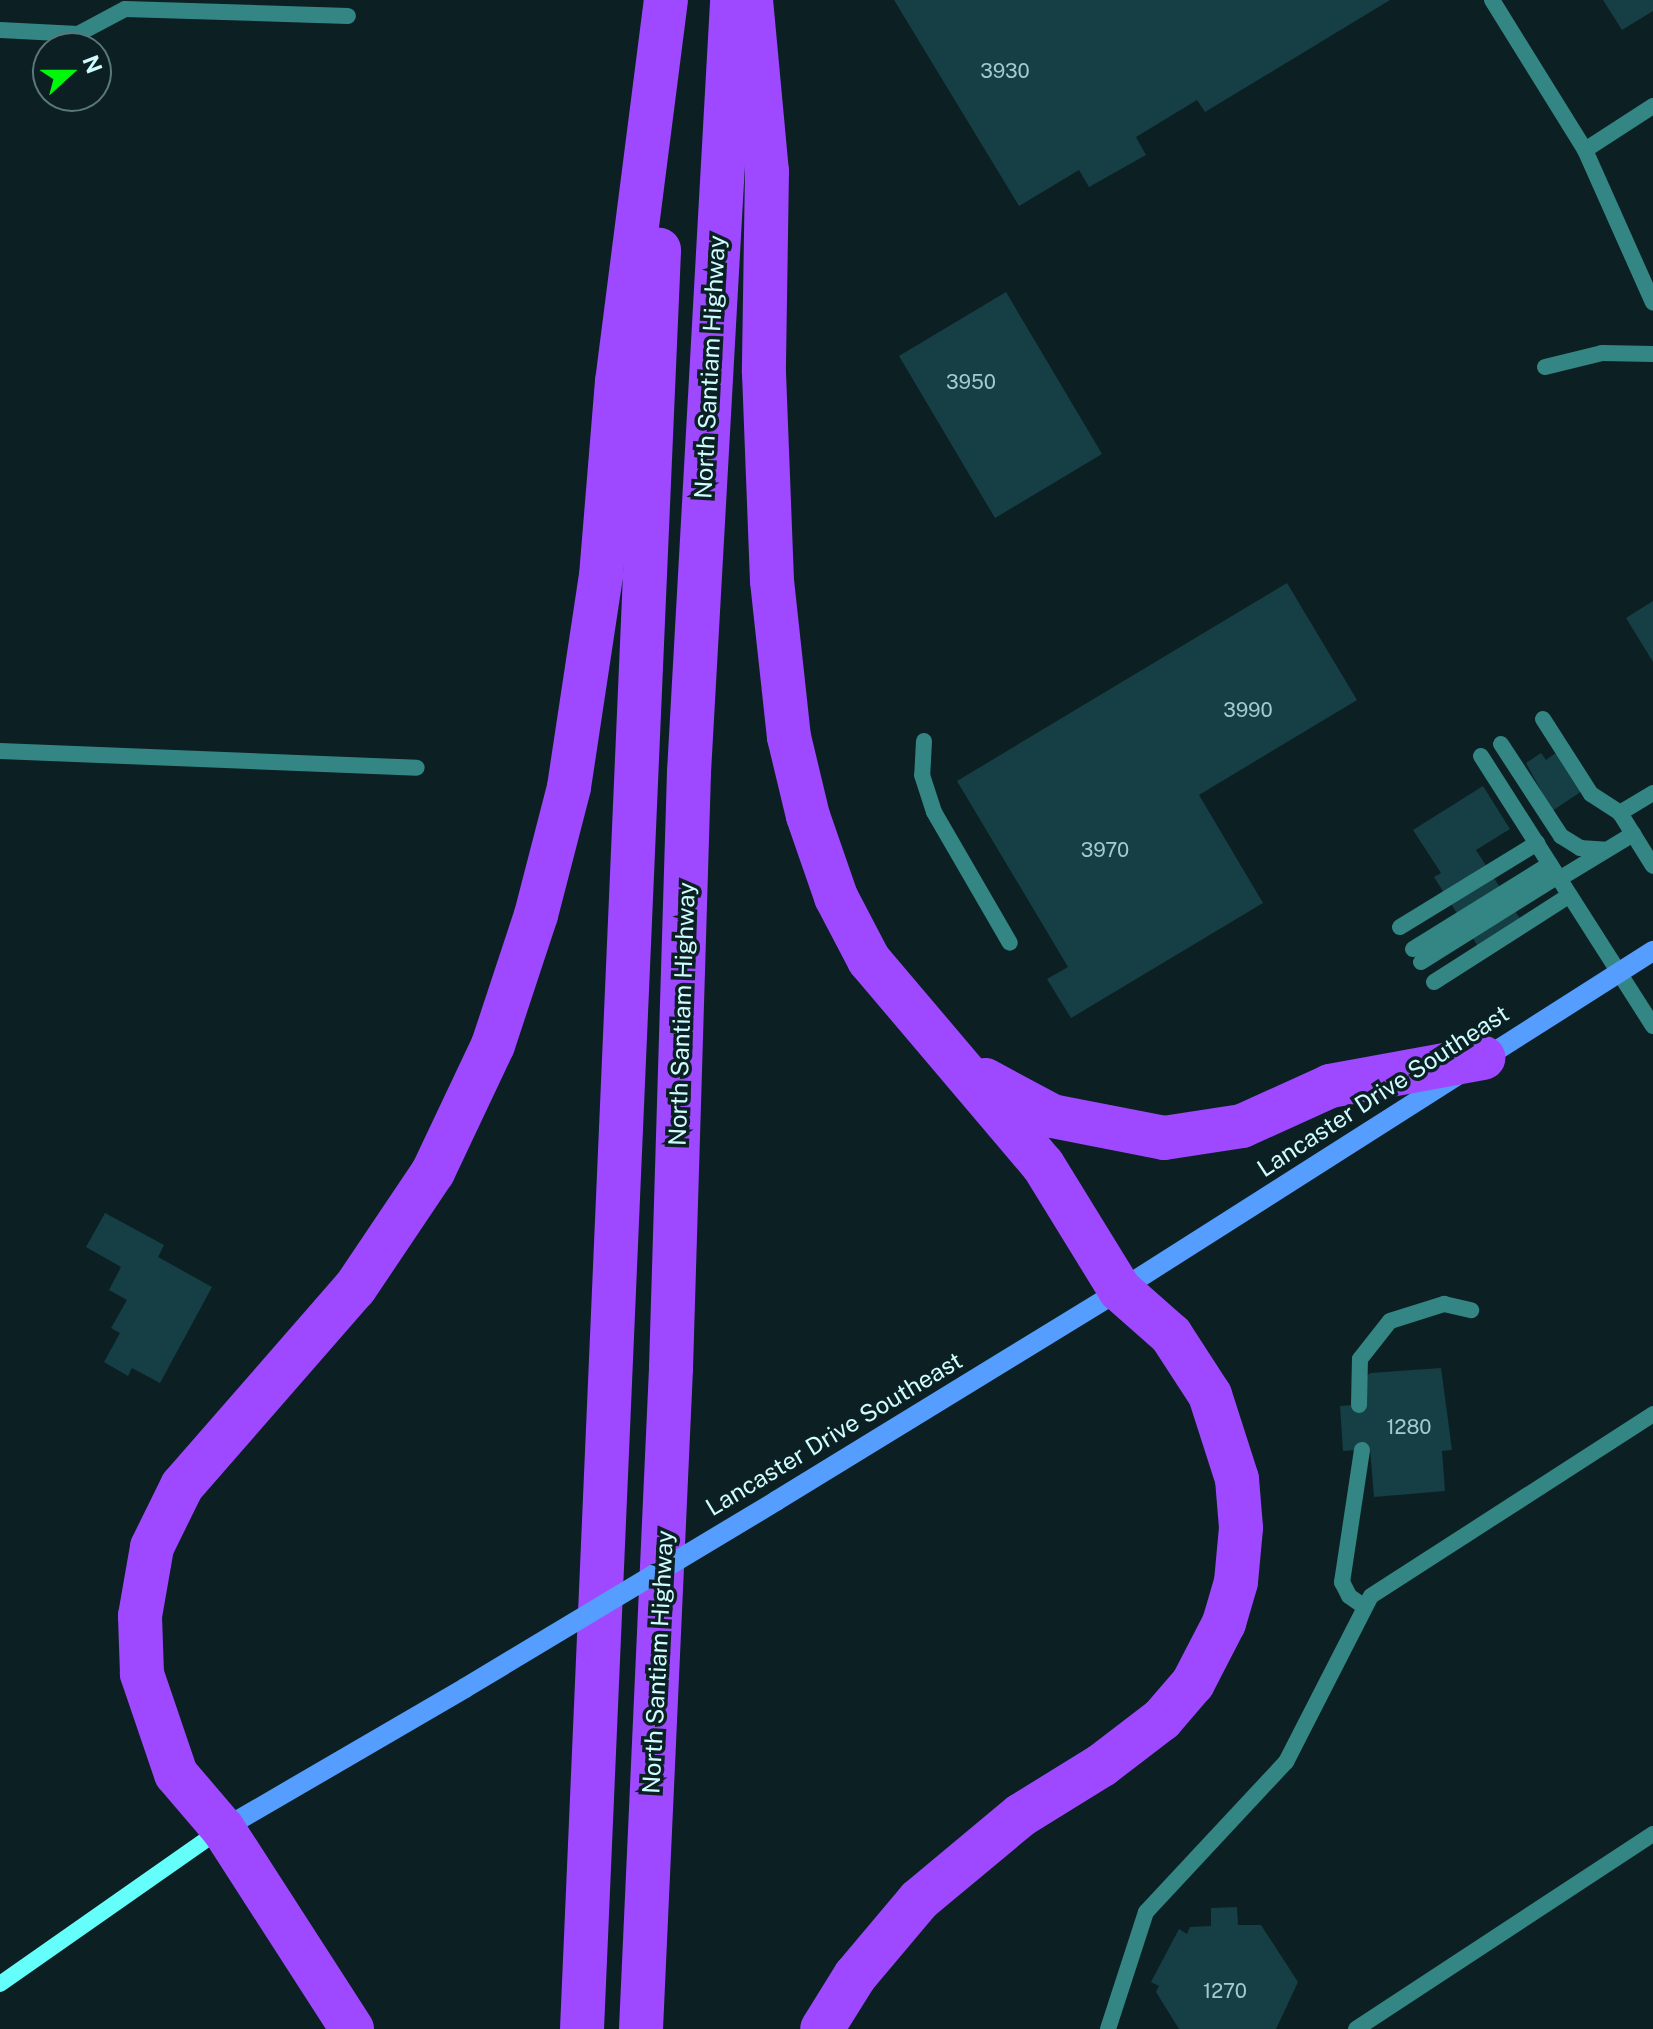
<!DOCTYPE html>
<html>
<head>
<meta charset="utf-8">
<style>
	body { margin:0 }
	#map { position:relative; width:1653px; height:2029px; overflow:hidden; background:#0c2023; font-family:"Public Sans",sans-serif }
	div>[style] { position:absolute }
	.building>* { inset:0; background:#163e45 }
	.service>* { height:16px; margin:-8px; padding:0 8px; transform-origin:8px; border-radius:8px; background:#338684 }
	.minor>* { height:16px; margin:-8px; padding:0 8px; transform-origin:8px; border-radius:8px; background:#338684 }
	.secondary>* { height:16px; margin:-8px; padding:0 8px; transform-origin:8px; border-radius:8px; background:#65fffb }
	.primary>* { height:20px; margin:-10px; padding:0 10px; transform-origin:10px; border-radius:10px; background:#559eff }
	.motorway>* { height:44px; margin:-22px; padding:0 22px; transform-origin:22px; border-radius:22px; background:#9e49ff }
	.primary-bridge>* { height:20px; margin:-10px; padding:0 10px; transform-origin:10px; border-radius:10px; background:#559eff }
	span { translate:-50% -50%; white-space:nowrap; text-align:center; line-height:1.15; -webkit-text-stroke:7px #0c2023; paint-order:stroke }
	.number-label { font-size:20px; color:#a0ccd0 }
	.number-label span { -webkit-text-stroke-width:0 }
	.street-label { font-size:24px; color:#cefcff }
	.north { position:absolute; left:32px; top:32px; width:80px; height:80px; box-sizing:border-box; background:#0c2023; border:2px solid #5a787b; border-radius:50%; rotate:69deg; font-size:22px; font-weight:700; line-height:32px; text-align:center; color:#cefcff }
	.north::after { content:''; display:block; margin:auto; width:28px; height:36px; background:#00f90b; clip-path:polygon(50% 0,100% 100%,50% 72%,0 100%) }
</style>
</head>
<body>
<div id="map">
	<div class="building">
		<div style="clip-path:polygon(894px 0,1390px 0,1205px 112px,1197px 100px,1136px 137px,1146px 155px,1089px 187px,1079px 170px,1019px 206px)"></div>
		<div style="clip-path:polygon(1603px 0,1653px 0,1653px 11px,1622px 30px)"></div>
		<div style="clip-path:polygon(1006px 292px,1102px 454px,995px 518px,899px 356px)"></div>
		<div style="clip-path:polygon(1287px 583px,1357px 700px,1199px 795px,1263px 903px,1071px 1018px,1047px 979px,1068px 967px,957px 781px)"></div>
		<div style="clip-path:polygon(1653px 601px,1653px 662px,1626px 618px)"></div>
		<div style="clip-path:polygon(1557px 752px,1582px 791px,1552px 811px,1526px 763px,1541px 753px,1546px 760px)"></div>
		<div style="clip-path:polygon(1483px 786px,1510px 829px,1476px 850px,1526px 928px,1484px 956px,1434px 877px,1441px 873px,1413px 830px)"></div>
		<div style="clip-path:polygon(105px 1213px,164px 1245px,158px 1257px,212px 1287px,160px 1383px,132px 1368px,128px 1376px,104px 1362px,120px 1333px,111px 1328px,127px 1300px,109px 1290px,121px 1267px,86px 1247px)"></div>
		<div style="clip-path:polygon(1441px 1368px,1452px 1450px,1442px 1451px,1445px 1491px,1374px 1497px,1370px 1449px,1343px 1451px,1340px 1406px,1367px 1404px,1365px 1376px,1371px 1373px)"></div>
		<div style="clip-path:polygon(1237px 1907px,1238px 1925px,1261px 1925px,1298px 1982px,1276px 2029px,1179px 2029px,1156px 1992px,1159px 1986px,1151px 1982px,1179px 1929px,1187px 1934px,1190px 1927px,1211px 1926px,1211px 1908px)"></div>
	</div>
	<div class="service">
		<div style="left:0;top:30px;width:78px;rotate:2.9deg"></div>
		<div style="left:78px;top:34px;width:53px;rotate:-28deg"></div>
		<div style="left:125px;top:9px;width:223px;rotate:1.8deg"></div>
		<div style="left:1545px;top:367px;width:59px;rotate:-13.8deg"></div>
		<div style="left:1602px;top:353px;width:51px;rotate:1.1deg"></div>
		<div style="left:1543px;top:719px;width:89px;rotate:57.4deg"></div>
		<div style="left:1591px;top:794px;width:35px;rotate:33deg"></div>
		<div style="left:924px;top:741px;width:34px;rotate:93deg"></div>
		<div style="left:922px;top:775px;width:39px;rotate:72deg"></div>
		<div style="left:934px;top:812px;width:151px;rotate:59.9deg"></div>
		<div style="left:1501px;top:744px;width:110px;rotate:56.9deg"></div>
		<div style="left:1561px;top:836px;width:22px;rotate:32deg"></div>
		<div style="left:1580px;top:848px;width:26px;rotate:4deg"></div>
		<div style="left:0;top:751px;width:417px;rotate:2.3deg"></div>
		<div style="left:1481px;top:756px;width:320px;rotate:57.5deg"></div>
		<div style="left:1653px;top:793px;width:39px;rotate:149deg"></div>
		<div style="left:1620px;top:813px;width:62px;rotate:58.1deg"></div>
		<div style="left:1559px;top:879px;width:87px;rotate:-31.3deg"></div>
		<div style="left:1400px;top:927px;width:161px;rotate:-31.5deg"></div>
		<div style="left:1413px;top:949px;width:161px;rotate:-31.8deg"></div>
		<div style="left:1421px;top:962px;width:162px;rotate:-32.1deg"></div>
		<div style="left:1434px;top:982px;width:161px;rotate:-32.6deg"></div>
		<div style="left:1359px;top:1405px;width:46px;rotate:-88.8deg"></div>
		<div style="left:1360px;top:1359px;width:48px;rotate:-51.7deg"></div>
		<div style="left:1390px;top:1321px;width:57px;rotate:-17.5deg"></div>
		<div style="left:1444px;top:1304px;width:28px;rotate:13deg"></div>
		<div style="left:1362px;top:1450px;width:134px;rotate:98.6deg"></div>
		<div style="left:1342px;top:1582px;width:16px;rotate:63deg"></div>
		<div style="left:1349px;top:1596px;width:19px;rotate:35deg"></div>
		<div style="left:1108px;top:2029px;width:123px;rotate:-72deg"></div>
		<div style="left:1146px;top:1912px;width:205px;rotate:-47deg"></div>
		<div style="left:1286px;top:1762px;width:186px;rotate:-62.9deg"></div>
		<div style="left:1371px;top:1596px;width:336px;rotate:-32.8deg"></div>
		<div style="left:1356px;top:2029px;width:355px;rotate:-33.3deg"></div>
	</div>
	<div class="minor">
		<div style="left:1492px;top:0;width:176px;rotate:58.2deg"></div>
		<div style="left:1585px;top:150px;width:167px;rotate:66deg"></div>
		<div style="left:1585px;top:150px;width:81px;rotate:-32.9deg"></div>
	</div>
	<div class="secondary">
		<div style="left:0;top:1984px;width:270px;rotate:-35deg"></div>
	</div>
	<div class="primary">
		<div style="left:776px;top:1501px;width:404px;rotate:-31.5deg"></div>
		<div style="left:1120px;top:1290px;width:632px;rotate:-32.46deg"></div>
		<div style="left:223px;top:1829px;width:280px;rotate:-30.2deg"></div>
	</div>
	<div class="motorway">
		<div style="left:751px;top:0;width:172px;rotate:84.7deg"></div>
		<div style="left:767px;top:171px;width:202px;rotate:90.9deg"></div>
		<div style="left:764px;top:373px;width:208px;rotate:87.8deg"></div>
		<div style="left:772px;top:581px;width:157px;rotate:83.8deg"></div>
		<div style="left:789px;top:737px;width:81px;rotate:76.5deg"></div>
		<div style="left:808px;top:816px;width:86px;rotate:70.9deg"></div>
		<div style="left:836px;top:897px;width:71px;rotate:62.4deg"></div>
		<div style="left:869px;top:960px;width:269px;rotate:49.7deg"></div>
		<div style="left:1043px;top:1165px;width:147px;rotate:58.4deg"></div>
		<div style="left:1120px;top:1290px;width:68px;rotate:41.4deg"></div>
		<div style="left:1171px;top:1335px;width:72px;rotate:57deg"></div>
		<div style="left:1210px;top:1395px;width:88px;rotate:72.2deg"></div>
		<div style="left:1237px;top:1479px;width:49px;rotate:85.3deg"></div>
		<div style="left:1241px;top:1528px;width:54px;rotate:95.3deg"></div>
		<div style="left:1236px;top:1582px;width:43px;rotate:106.3deg"></div>
		<div style="left:1224px;top:1623px;width:68px;rotate:117.3deg"></div>
		<div style="left:1193px;top:1683px;width:48px;rotate:130.7deg"></div>
		<div style="left:1162px;top:1719px;width:76px;rotate:142.5deg"></div>
		<div style="left:1102px;top:1765px;width:95px;rotate:148.3deg"></div>
		<div style="left:1021px;top:1815px;width:133px;rotate:140.2deg"></div>
		<div style="left:919px;top:1900px;width:99px;rotate:130.1deg"></div>
		<div style="left:855px;top:1976px;width:62px;rotate:121.9deg"></div>
		<div style="left:985px;top:1080px;width:76px;rotate:28.2deg"></div>
		<div style="left:1052px;top:1116px;width:114px;rotate:11.1deg"></div>
		<div style="left:1164px;top:1138px;width:79px;rotate:-8.7deg"></div>
		<div style="left:1242px;top:1126px;width:97px;rotate:-24.4deg"></div>
		<div style="left:1330px;top:1086px;width:156px;rotate:-10.4deg"></div>
		<div style="left:352px;top:2029px;width:238px;rotate:-122.8deg"></div>
		<div style="left:223px;top:1829px;width:72px;rotate:-130.5deg"></div>
		<div style="left:176px;top:1774px;width:106px;rotate:-108.8deg"></div>
		<div style="left:142px;top:1674px;width:58px;rotate:-92deg"></div>
		<div style="left:140px;top:1616px;width:70px;rotate:-80.1deg"></div>
		<div style="left:152px;top:1547px;width:68px;rotate:-63.8deg"></div>
		<div style="left:182px;top:1486px;width:263px;rotate:-48.9deg"></div>
		<div style="left:355px;top:1288px;width:140px;rotate:-56.1deg"></div>
		<div style="left:433px;top:1172px;width:140px;rotate:-64.7deg"></div>
		<div style="left:493px;top:1045px;width:137px;rotate:-71.7deg"></div>
		<div style="left:536px;top:915px;width:132px;rotate:-75.5deg"></div>
		<div style="left:569px;top:787px;width:213px;rotate:-81.4deg"></div>
		<div style="left:601px;top:576px;width:195px;rotate:-85.3deg"></div>
		<div style="left:617px;top:382px;width:385px;rotate:-82.7deg"></div>
		<div style="left:582px;top:2029px;width:1781px;rotate:-87.52deg"></div>
		<div style="left:641px;top:2029px;width:662px;rotate:-87.4deg"></div>
		<div style="left:671px;top:1368px;width:596px;rotate:-88.27deg"></div>
		<div style="left:689px;top:772px;width:771px;rotate:-86.8deg"></div>
	</div>
	<div class="primary-bridge">
		<div style="left:465px;top:1688px;width:363px;rotate:-31deg"></div>
	</div>
	<div class="number-label">
		<span style="left:1005px;top:71px">3930</span>
		<span style="left:971px;top:382px">3950</span>
		<span style="left:1248px;top:710px">3990</span>
		<span style="left:1105px;top:850px">3970</span>
		<span style="left:1409px;top:1427px">1280</span>
		<span style="left:1225px;top:1991px">1270</span>
	</div>
	<div class="street-label">
		<span style="left:710px;top:367px;rotate:-87deg">North Santiam Highway</span>
		<span style="left:682px;top:1014px;rotate:-88deg">North Santiam Highway</span>
		<span style="left:1383px;top:1091px;rotate:-33deg">Lancaster Drive Southeast</span>
		<span style="left:834px;top:1434px;rotate:-31deg">Lancaster Drive Southeast</span>
		<span style="left:658px;top:1662px;rotate:-87deg">North Santiam Highway</span>
	</div>
	<div class="north">N</div>
</div>
</body>
</html>
